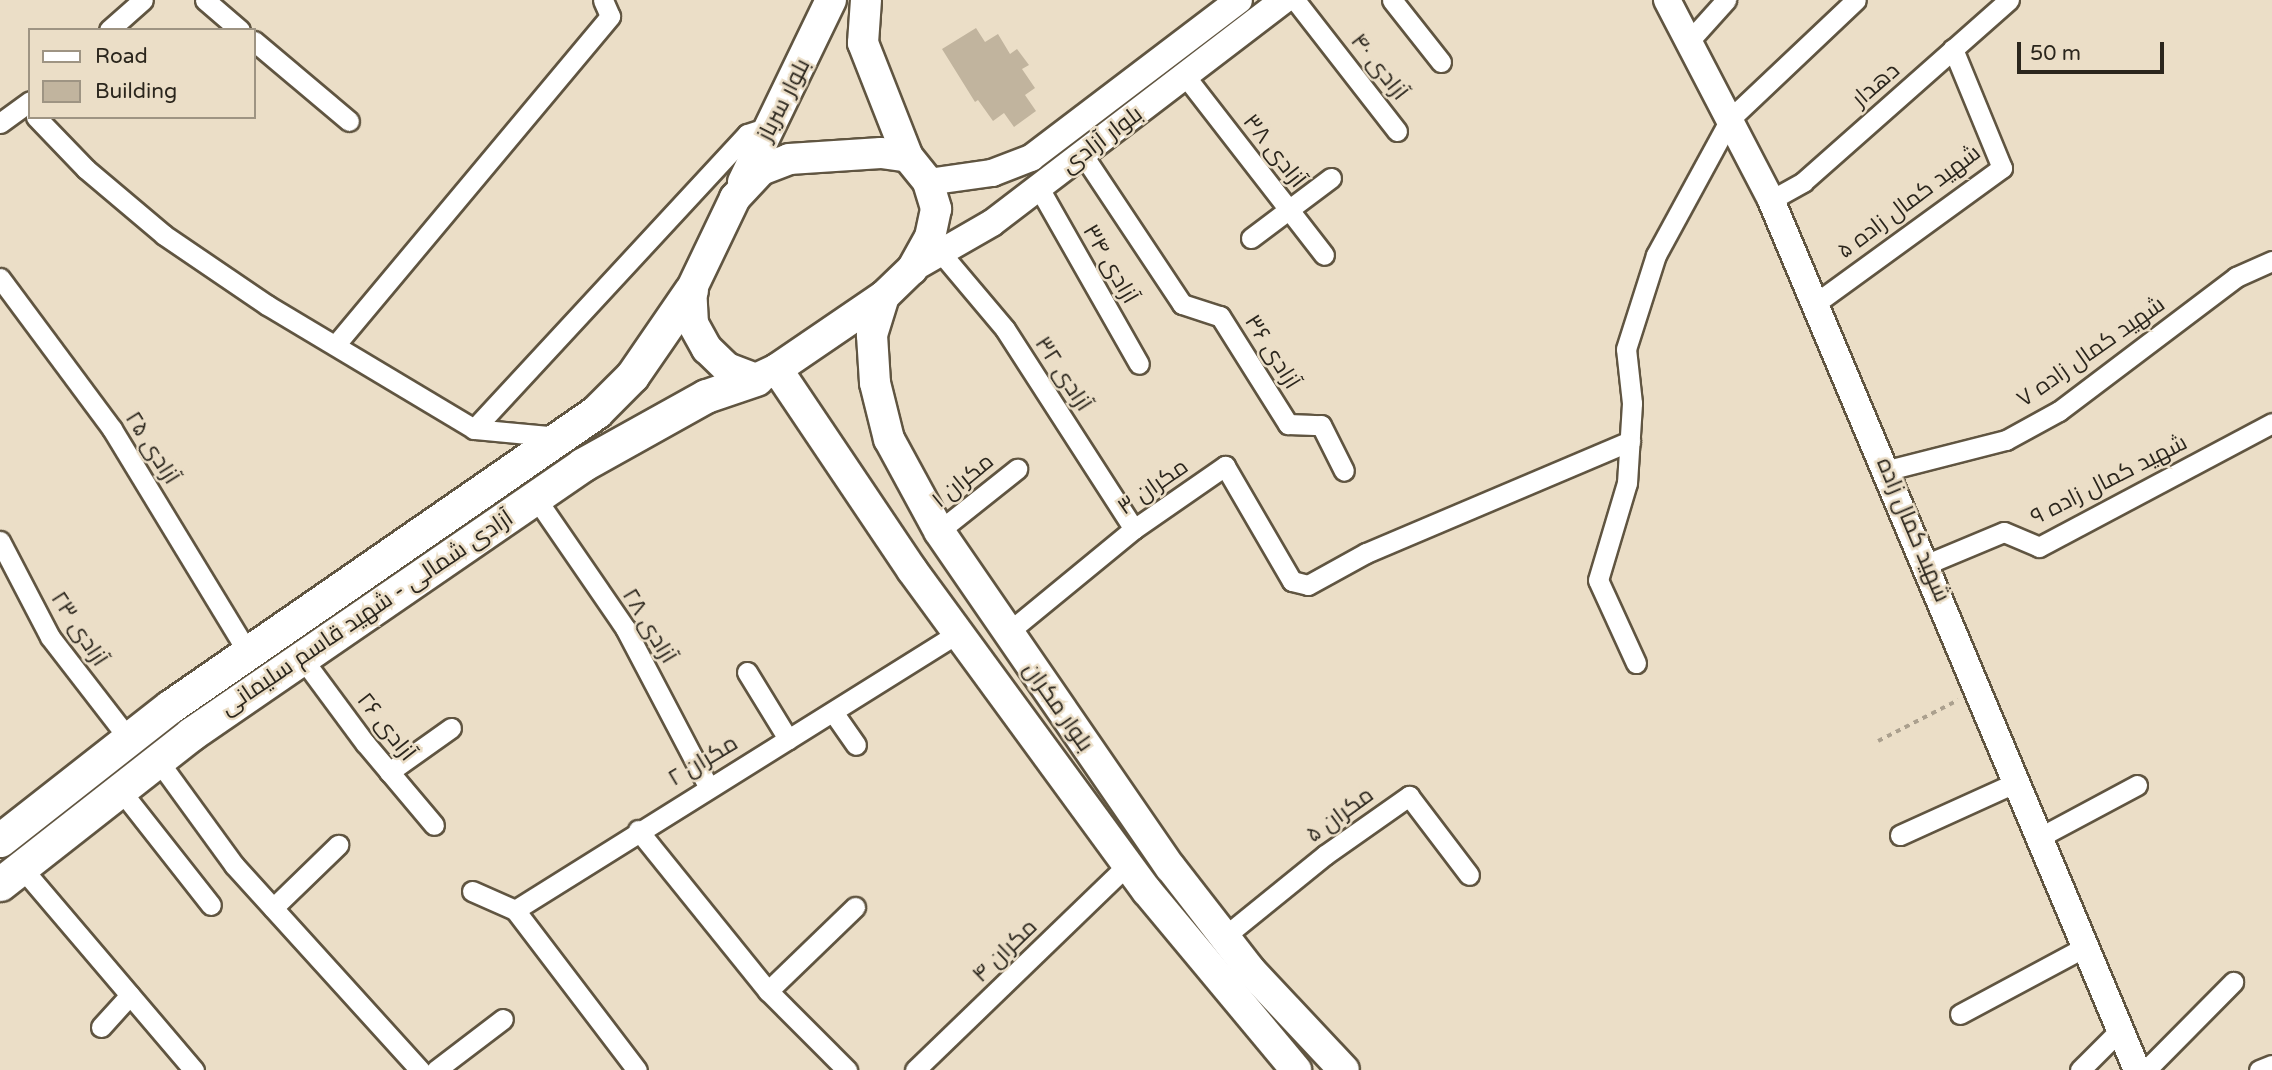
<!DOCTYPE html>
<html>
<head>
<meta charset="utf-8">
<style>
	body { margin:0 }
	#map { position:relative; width:2272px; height:1070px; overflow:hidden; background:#ebdec7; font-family:"Varela Round",Cairo,sans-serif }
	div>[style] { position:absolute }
	.building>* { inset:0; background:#c1b49e }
	.path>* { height:3.5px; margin-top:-1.75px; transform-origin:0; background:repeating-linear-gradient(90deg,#aba08e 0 5px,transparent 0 10px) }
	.roads { filter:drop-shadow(2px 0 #605541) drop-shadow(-2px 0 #605541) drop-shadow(0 2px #605541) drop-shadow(0 -2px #605541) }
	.street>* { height:19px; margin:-9.5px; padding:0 9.5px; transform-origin:9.5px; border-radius:9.5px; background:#fff }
	.secondary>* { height:26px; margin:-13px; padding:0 13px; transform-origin:13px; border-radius:13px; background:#fff }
	.primary>* { height:30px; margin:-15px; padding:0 15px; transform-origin:15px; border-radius:15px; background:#fff }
	.highway>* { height:33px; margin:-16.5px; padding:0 16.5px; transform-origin:16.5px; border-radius:16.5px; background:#fff }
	span { translate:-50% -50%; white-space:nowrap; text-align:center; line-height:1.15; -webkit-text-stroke:5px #ebdec7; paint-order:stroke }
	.street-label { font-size:23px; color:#2b261d }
	.legend { position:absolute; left:28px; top:28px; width:228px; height:91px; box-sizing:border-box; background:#ebdec7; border:2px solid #9e9483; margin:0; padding:9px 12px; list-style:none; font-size:21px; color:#2b261d }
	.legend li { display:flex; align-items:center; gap:14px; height:35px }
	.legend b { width:35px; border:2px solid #9e9483 }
	.scale { position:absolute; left:2017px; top:42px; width:147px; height:32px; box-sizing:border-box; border:4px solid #2b261d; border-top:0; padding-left:9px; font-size:21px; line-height:24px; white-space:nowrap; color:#2b261d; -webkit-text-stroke:5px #ebdec7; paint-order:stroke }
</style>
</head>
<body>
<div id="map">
	<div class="building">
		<div style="clip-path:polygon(976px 28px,985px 42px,998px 34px,1010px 54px,1017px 49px,1029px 65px,1022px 69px,1035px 88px,1025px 95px,1036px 111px,1014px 127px,1004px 113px,993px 121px,978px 100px,975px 102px,942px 49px)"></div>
	</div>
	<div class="path">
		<div style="left:1878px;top:741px;width:90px;rotate:-27.1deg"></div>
	</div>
	<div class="roads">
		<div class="street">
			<div style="left:205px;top:0;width:46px;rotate:40.6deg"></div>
			<div style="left:1295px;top:0;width:166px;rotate:52.1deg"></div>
			<div style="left:1392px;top:0;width:79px;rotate:51.7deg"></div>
			<div style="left:109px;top:30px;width:45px;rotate:-41.4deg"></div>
			<div style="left:1690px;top:40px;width:54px;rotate:-48deg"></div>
			<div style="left:254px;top:41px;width:124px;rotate:40.1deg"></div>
			<div style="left:1186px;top:77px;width:225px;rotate:52.2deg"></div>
			<div style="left:36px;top:117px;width:72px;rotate:46.1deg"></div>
			<div style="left:86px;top:169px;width:102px;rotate:40.2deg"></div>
			<div style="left:164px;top:235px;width:125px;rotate:34.2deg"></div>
			<div style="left:267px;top:305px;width:241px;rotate:30.9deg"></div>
			<div style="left:474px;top:429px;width:84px;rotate:5.4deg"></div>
			<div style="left:0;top:123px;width:37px;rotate:-36deg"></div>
			<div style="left:1083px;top:155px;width:179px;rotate:56.4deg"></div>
			<div style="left:1182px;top:304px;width:40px;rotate:18deg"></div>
			<div style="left:1220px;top:316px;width:128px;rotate:57.8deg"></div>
			<div style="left:1288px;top:424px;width:33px;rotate:2deg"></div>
			<div style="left:1321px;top:425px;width:51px;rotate:63.4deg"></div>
			<div style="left:1039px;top:188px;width:202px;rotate:60.4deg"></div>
			<div style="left:1771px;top:200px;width:37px;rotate:-29deg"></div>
			<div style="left:1803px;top:182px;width:275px;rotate:-41.5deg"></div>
			<div style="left:1251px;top:238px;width:100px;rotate:-36.9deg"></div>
			<div style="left:941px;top:253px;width:99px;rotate:49.9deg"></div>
			<div style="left:1005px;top:329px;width:238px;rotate:57.2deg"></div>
			<div style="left:0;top:278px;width:188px;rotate:53.4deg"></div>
			<div style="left:112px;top:429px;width:262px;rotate:58.7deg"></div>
			<div style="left:1816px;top:303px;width:230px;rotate:-36deg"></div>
			<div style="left:2002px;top:168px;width:129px;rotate:-112.4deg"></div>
			<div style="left:337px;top:343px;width:426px;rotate:-50.1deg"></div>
			<div style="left:610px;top:16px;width:17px;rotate:-114deg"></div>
			<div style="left:474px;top:429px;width:402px;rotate:-47.2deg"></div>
			<div style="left:747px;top:134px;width:25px;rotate:-18deg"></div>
			<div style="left:1888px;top:470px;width:122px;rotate:-14.3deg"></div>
			<div style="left:2006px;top:440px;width:60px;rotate:-28.7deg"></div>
			<div style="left:2059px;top:411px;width:222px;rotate:-37.1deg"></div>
			<div style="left:2236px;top:277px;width:39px;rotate:-24deg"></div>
			<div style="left:535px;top:497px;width:159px;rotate:55.5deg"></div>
			<div style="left:625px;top:628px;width:178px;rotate:62.3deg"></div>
			<div style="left:939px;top:531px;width:100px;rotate:-38.5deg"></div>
			<div style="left:0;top:541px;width:108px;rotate:62.5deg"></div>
			<div style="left:50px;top:637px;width:128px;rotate:52.3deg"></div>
			<div style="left:1927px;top:564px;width:83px;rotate:-22.6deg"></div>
			<div style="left:2004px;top:532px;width:38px;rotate:23deg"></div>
			<div style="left:2039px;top:547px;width:264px;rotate:-28deg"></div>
			<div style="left:1006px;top:634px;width:166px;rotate:-39.4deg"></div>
			<div style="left:1134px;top:529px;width:111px;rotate:-34.7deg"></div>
			<div style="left:1225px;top:466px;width:133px;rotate:59.8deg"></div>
			<div style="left:1292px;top:581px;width:16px;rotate:14deg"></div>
			<div style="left:1308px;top:585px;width:66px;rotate:-28.9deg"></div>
			<div style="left:1366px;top:553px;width:287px;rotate:-23deg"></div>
			<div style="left:302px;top:658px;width:106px;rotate:53.5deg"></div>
			<div style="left:365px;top:743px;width:107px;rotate:49.9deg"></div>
			<div style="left:1636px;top:663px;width:91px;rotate:-114.6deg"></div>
			<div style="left:1598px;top:580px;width:101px;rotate:-73.4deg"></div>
			<div style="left:1627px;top:483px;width:80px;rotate:-86.4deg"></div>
			<div style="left:1632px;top:403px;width:54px;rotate:-96.3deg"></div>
			<div style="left:1626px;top:349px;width:99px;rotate:-72.3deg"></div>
			<div style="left:1656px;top:255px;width:155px;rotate:-61.4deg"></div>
			<div style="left:1730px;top:119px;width:173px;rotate:-43.4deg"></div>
			<div style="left:747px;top:672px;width:79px;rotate:58.5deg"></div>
			<div style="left:833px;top:712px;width:40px;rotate:55.1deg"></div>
			<div style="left:157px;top:759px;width:131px;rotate:54deg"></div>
			<div style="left:234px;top:865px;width:277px;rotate:47.8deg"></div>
			<div style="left:389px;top:772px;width:76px;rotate:-35.4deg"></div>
			<div style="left:118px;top:787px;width:150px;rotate:51.8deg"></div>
			<div style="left:638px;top:830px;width:207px;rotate:51.1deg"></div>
			<div style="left:768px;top:991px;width:112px;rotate:45deg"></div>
			<div style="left:1900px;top:835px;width:128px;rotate:-24.4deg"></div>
			<div style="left:2040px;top:837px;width:110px;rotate:-28.2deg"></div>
			<div style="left:21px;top:867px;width:267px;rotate:49.6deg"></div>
			<div style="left:472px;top:891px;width:47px;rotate:23.8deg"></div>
			<div style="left:515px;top:910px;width:522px;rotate:-32.02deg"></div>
			<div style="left:273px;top:908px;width:91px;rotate:-44.1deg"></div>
			<div style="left:515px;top:910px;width:201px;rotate:52.7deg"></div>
			<div style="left:1224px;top:937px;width:130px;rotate:-39.1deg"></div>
			<div style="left:1325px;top:855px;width:103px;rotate:-35.1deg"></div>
			<div style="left:1409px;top:796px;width:99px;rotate:52.8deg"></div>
			<div style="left:768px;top:991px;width:121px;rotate:-44deg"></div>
			<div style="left:1960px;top:1014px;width:142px;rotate:-28.2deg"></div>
			<div style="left:101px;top:1027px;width:43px;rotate:-47.8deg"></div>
			<div style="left:436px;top:1070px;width:84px;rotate:-37.3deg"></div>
			<div style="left:915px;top:1070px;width:295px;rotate:-44deg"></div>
			<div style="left:2080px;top:1070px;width:57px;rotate:-45deg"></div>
			<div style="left:2146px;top:1070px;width:124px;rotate:-45.3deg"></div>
			<div style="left:2259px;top:1070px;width:14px;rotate:-21deg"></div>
		</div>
		<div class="secondary">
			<div style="left:1667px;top:0;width:225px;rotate:62.5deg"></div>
			<div style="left:1771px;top:200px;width:944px;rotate:67.18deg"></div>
			<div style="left:928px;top:182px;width:65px;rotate:-8deg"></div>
			<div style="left:992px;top:173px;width:42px;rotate:-21deg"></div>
			<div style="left:1031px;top:158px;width:261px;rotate:-37.2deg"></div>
			<div style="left:912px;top:269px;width:92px;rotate:-29.9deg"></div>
			<div style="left:992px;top:223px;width:367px;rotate:-37.4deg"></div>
		</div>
		<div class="primary">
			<div style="left:866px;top:0;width:43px;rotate:94deg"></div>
			<div style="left:863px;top:43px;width:123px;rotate:68.5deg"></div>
			<div style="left:881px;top:153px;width:27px;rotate:8deg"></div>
			<div style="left:908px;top:157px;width:32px;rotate:51deg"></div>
			<div style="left:928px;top:182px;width:28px;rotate:73deg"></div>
			<div style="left:936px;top:209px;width:29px;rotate:102deg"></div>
			<div style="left:930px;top:237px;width:37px;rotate:119deg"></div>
			<div style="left:912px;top:269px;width:39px;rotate:136deg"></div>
			<div style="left:884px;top:296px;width:130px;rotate:145.7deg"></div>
			<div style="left:777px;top:369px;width:23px;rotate:155deg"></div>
			<div style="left:756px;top:379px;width:31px;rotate:-159deg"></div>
			<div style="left:727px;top:368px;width:28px;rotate:-136deg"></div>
			<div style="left:707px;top:349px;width:29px;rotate:-119deg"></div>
			<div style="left:693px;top:324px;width:34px;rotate:-93deg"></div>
			<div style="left:691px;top:290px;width:102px;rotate:-64.4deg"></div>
			<div style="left:735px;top:198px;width:38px;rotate:-47deg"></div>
			<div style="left:761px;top:170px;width:30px;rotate:-21deg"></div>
			<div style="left:789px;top:159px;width:92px;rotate:-3.7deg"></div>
			<div style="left:743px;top:182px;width:202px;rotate:-64.2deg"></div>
			<div style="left:884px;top:296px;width:41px;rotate:107.1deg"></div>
			<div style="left:872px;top:335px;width:48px;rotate:86.4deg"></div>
			<div style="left:875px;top:383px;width:58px;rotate:76deg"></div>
			<div style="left:889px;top:439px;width:105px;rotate:61.5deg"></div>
			<div style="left:939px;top:531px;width:409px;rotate:55.5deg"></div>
			<div style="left:1171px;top:868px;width:129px;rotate:52.2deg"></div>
			<div style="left:1250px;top:970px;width:137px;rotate:46.8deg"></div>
			<div style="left:777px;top:369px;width:242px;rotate:56.1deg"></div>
			<div style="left:912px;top:570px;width:398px;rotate:53.8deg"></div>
			<div style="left:1147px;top:891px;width:233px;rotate:50.2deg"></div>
		</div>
		<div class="highway">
			<div style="left:0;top:840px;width:217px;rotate:-38.1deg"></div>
			<div style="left:171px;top:706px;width:517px;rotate:-34.67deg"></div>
			<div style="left:596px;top:412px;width:51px;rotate:-45deg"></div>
			<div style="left:632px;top:376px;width:104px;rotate:-55.5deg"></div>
			<div style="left:0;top:884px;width:243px;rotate:-38.1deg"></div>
			<div style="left:191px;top:734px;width:475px;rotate:-34.5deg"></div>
			<div style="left:582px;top:465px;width:142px;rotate:-29.1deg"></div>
			<div style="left:706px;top:396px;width:53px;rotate:-18.8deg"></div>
		</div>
	</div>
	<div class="street-label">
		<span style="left:1379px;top:67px;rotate:52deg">آزادی ۴۰</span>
		<span style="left:1876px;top:85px;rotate:-41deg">دهدار</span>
		<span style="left:784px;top:100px;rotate:-63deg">بلوار سرباز</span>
		<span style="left:1102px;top:140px;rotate:-37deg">بلوار آزادی</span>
		<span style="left:1274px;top:151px;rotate:52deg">آزادی ۳۸</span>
		<span style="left:1909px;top:202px;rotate:-37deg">شهید کمال زاده ۵</span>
		<span style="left:1110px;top:264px;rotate:60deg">آزادی ۳۴</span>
		<span style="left:1272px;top:352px;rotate:58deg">آزادی ۳۶</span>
		<span style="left:2091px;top:352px;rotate:-35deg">شهید کمال زاده ۷</span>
		<span style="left:1063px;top:374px;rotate:57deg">آزادی ۳۲</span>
		<span style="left:152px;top:448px;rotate:58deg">آزادی ۲۵</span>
		<span style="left:2109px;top:480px;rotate:-27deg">شهید کمال زاده ۹</span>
		<span style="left:963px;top:481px;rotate:-39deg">مکران ۱</span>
		<span style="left:1153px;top:487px;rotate:-35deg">مکران ۳</span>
		<span style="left:1913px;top:530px;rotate:67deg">شهید کمال زاده</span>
		<span style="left:367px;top:613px;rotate:-34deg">آزادی شمالی - شهید قاسم سلیمانی</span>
		<span style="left:649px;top:626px;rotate:59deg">آزادی ۲۸</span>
		<span style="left:79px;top:629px;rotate:57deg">آزادی ۲۳</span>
		<span style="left:1058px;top:707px;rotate:55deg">بلوار مکران</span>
		<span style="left:386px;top:727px;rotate:52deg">آزادی ۲۶</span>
		<span style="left:703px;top:761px;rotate:-31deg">مکران ۲</span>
		<span style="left:1340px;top:815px;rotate:-36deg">مکران ۵</span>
		<span style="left:1005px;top:951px;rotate:-44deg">مکران ۴</span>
	</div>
	<ul class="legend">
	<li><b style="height:9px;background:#fff"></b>Road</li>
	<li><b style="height:19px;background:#c1b49e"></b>Building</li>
	</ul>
	<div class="scale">50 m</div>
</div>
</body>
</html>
